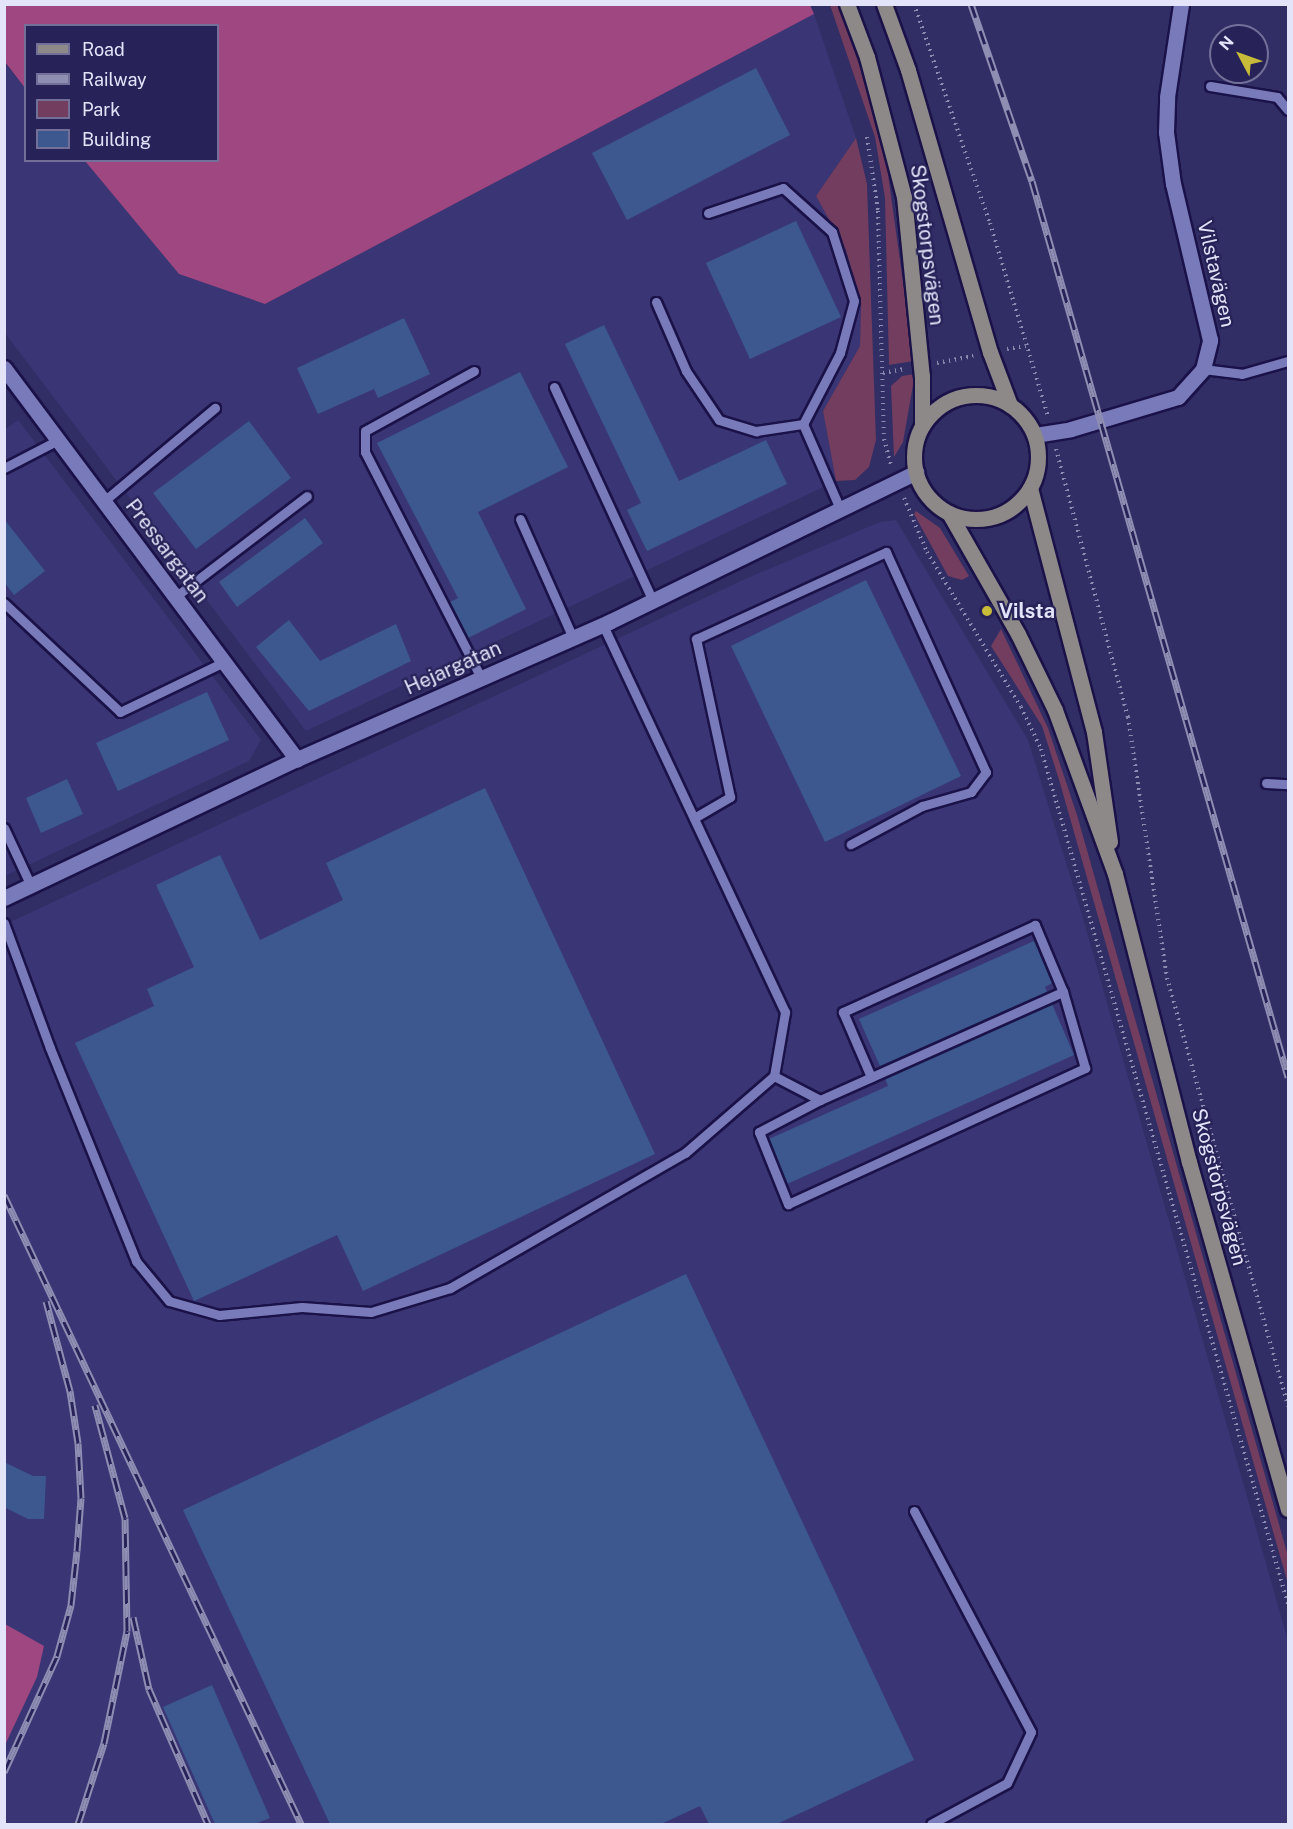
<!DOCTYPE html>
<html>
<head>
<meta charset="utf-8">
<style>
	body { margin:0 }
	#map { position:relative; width:1293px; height:1829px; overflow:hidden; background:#312d65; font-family:"Public Sans",sans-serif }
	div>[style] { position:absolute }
	.built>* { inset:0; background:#3a3675 }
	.green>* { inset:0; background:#723d5e }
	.forest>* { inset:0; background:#9f4780 }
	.building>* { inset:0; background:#3c588e }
	.path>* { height:4px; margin-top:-2px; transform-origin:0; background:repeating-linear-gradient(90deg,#8c8bb1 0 1.5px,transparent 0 6px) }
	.roads { filter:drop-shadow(2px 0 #1a1248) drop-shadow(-2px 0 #1a1248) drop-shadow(0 2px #1a1248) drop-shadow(0 -2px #1a1248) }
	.service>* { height:9px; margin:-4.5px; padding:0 4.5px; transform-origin:4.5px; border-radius:4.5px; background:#797ab9 }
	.minor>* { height:15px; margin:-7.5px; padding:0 7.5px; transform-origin:7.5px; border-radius:7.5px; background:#797ab9 }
	.secondary>* { height:15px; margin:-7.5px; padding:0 7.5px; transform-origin:7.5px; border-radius:7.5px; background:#8c8988 }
	.secondary>.ring { margin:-7.5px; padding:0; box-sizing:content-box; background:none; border:15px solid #8c8988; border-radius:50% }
	.rail>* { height:7px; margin-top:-3.5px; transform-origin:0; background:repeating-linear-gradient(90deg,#272359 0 14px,#8e8db2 0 28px); box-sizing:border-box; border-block:2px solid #8e8db2 }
	.dots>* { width:16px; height:16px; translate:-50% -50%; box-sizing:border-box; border:3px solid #272359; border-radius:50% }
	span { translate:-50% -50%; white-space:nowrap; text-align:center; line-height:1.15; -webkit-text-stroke:4.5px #272359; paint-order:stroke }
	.street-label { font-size:20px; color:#e3e4f9 }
	.poi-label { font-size:20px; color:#e3e4f9; font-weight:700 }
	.left { translate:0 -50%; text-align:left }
	.frame { position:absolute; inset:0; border:6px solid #e3e4f9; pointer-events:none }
	.legend { position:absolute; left:24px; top:24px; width:195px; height:138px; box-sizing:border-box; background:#272359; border:2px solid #727099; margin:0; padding:8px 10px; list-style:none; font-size:18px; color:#e3e4f9 }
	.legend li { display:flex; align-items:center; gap:12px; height:30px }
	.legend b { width:30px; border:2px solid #727099 }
	.north { position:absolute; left:1209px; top:24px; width:60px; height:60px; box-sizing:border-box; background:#272359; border:2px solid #727099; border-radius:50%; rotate:311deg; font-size:16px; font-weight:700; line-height:24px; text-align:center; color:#e3e4f9 }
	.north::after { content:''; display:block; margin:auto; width:21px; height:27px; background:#c9bb3a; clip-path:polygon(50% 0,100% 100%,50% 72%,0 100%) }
</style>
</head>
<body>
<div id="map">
	<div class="built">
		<div style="clip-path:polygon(814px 14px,856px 138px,816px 196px,846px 250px,861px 305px,860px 346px,823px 411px,836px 481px,306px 731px,5px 333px,4px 62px,25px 88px,26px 160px,85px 161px,179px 274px,265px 304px)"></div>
		<div style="clip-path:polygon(18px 420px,261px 740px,249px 761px,5px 876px,4px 430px)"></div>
		<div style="clip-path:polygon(896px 520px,1028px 740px,1081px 911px,1288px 1641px,1288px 1824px,5px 1824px,4px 925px,743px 580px,880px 522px)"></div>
	</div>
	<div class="green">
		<div style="clip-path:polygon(830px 5px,837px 5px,846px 26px,871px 100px,887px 167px,914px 361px,889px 365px,885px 198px,875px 137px)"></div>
		<div style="clip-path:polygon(856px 138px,867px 184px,876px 440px,869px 467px,855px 480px,836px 481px,823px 411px,860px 346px,861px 305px,846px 250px,816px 196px)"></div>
		<div style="clip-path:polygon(915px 374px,903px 442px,894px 457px,891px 386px,902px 376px)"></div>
		<div style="clip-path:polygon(916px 511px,940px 528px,969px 576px,962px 580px,948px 576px,914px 514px)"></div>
		<div style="clip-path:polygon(1001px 629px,1048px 728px,1077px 815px,1288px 1556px,1288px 1584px,1060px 783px,1042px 726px,991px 646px)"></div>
	</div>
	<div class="forest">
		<div style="clip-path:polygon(810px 5px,814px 14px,265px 304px,179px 274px,85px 161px,218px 160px,218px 26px,26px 26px,25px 88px,5px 62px,5px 5px)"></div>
		<div style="clip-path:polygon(5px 1624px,44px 1646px,37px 1677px,5px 1745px)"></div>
	</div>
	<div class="building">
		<div style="clip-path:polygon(756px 68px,790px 135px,627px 220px,592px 153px)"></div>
		<div style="clip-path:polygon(796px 221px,841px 317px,750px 359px,706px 263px)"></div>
		<div style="clip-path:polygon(404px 318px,430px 374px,378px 398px,374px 389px,318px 414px,297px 368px)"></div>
		<div style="clip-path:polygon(604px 325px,679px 481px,766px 440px,787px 484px,647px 551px,627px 510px,641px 503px,565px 344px)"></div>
		<div style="clip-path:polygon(520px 372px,568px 467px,478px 512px,526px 609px,468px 638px,450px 602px,458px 598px,377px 443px)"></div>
		<div style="clip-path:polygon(249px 421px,291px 478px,196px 549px,153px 493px)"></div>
		<div style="clip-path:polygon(305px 518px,323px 543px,237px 607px,219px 582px)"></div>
		<div style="clip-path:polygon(4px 519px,45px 571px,14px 595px,4px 582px)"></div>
		<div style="clip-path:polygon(866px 580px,961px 776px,825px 842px,731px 646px)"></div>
		<div style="clip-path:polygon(289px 620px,320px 661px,396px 624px,411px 661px,309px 711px,256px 647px)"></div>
		<div style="clip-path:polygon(207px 692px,229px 740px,118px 791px,96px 743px)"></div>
		<div style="clip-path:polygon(67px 779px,83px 814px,41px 833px,26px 798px)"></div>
		<div style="clip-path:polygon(485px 788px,655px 1154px,363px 1291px,337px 1235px,194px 1301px,75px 1043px,154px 1006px,147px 989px,194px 967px,156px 885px,220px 855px,260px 940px,343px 900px,326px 863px)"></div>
		<div style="clip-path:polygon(1034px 941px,1052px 983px,1045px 987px,1047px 992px,880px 1066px,859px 1019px)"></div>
		<div style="clip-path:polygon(1052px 1004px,1074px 1055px,787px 1184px,769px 1139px,888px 1086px,885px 1078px)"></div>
		<div style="clip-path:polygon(686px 1274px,914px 1760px,777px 1824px,709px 1824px,700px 1806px,661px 1824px,330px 1824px,183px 1510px)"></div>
		<div style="clip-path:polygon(4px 1462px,33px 1476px,46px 1476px,44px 1519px,28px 1519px,4px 1507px)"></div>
		<div style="clip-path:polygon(212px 1685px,270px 1818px,255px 1824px,215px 1824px,163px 1707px)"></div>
	</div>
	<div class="path">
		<div style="left:914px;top:4px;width:232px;rotate:70.9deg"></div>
		<div style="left:990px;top:223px;width:202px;rotate:73.3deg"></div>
		<div style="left:867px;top:137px;width:75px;rotate:81.5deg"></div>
		<div style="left:878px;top:211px;width:228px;rotate:88.5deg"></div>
		<div style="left:884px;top:439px;width:28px;rotate:75deg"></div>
		<div style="left:1007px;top:349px;width:19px;rotate:-9deg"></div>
		<div style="left:937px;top:363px;width:37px;rotate:-11deg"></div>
		<div style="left:883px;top:373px;width:20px;rotate:-11deg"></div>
		<div style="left:1056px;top:449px;width:278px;rotate:75deg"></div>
		<div style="left:1128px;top:717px;width:264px;rotate:81.5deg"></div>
		<div style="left:1167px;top:978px;width:445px;rotate:74.2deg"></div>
		<div style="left:904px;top:498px;width:59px;rotate:66.9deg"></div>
		<div style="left:927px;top:552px;width:181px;rotate:58.8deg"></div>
		<div style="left:1021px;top:707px;width:47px;rotate:64.5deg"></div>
		<div style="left:1041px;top:749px;width:890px;rotate:73.89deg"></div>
	</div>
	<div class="roads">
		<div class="service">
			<div style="left:1210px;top:86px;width:68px;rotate:9.3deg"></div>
			<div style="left:1277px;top:97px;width:17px;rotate:50deg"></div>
			<div style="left:708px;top:213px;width:79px;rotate:-18.4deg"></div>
			<div style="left:783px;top:188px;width:66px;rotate:41.9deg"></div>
			<div style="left:832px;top:232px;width:72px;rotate:72.3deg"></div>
			<div style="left:854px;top:301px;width:54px;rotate:105.1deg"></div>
			<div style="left:840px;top:353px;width:80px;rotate:117.5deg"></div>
			<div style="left:656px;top:302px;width:75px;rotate:66.5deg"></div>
			<div style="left:686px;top:371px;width:59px;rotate:56deg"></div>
			<div style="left:719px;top:420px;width:39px;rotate:17deg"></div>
			<div style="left:756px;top:431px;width:48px;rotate:-8.5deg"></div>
			<div style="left:803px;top:424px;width:95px;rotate:66.4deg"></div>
			<div style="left:1203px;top:369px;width:39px;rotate:7deg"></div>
			<div style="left:1242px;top:374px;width:48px;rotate:-15.8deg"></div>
			<div style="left:474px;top:371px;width:124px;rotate:151.2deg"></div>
			<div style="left:365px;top:431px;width:21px;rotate:90deg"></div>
			<div style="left:365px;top:452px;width:254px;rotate:62.8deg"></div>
			<div style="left:554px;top:387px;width:236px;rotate:65.2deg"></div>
			<div style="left:4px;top:468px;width:61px;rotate:-27.4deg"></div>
			<div style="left:104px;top:501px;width:145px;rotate:-40deg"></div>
			<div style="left:520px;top:519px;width:130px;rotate:66deg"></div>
			<div style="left:175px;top:597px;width:166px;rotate:-37.4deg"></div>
			<div style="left:4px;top:603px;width:159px;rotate:43.2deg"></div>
			<div style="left:120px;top:712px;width:115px;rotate:-25.7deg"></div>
			<div style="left:1266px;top:783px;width:22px;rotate:3deg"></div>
			<div style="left:694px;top:818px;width:42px;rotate:-30.3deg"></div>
			<div style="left:730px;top:797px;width:162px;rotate:-102.1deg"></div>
			<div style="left:696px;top:639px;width:209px;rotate:-24.6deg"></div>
			<div style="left:886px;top:552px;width:242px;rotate:65.6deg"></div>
			<div style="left:986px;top:772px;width:25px;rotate:127deg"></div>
			<div style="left:971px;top:792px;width:51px;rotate:164.1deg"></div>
			<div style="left:922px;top:806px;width:81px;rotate:151.8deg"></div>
			<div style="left:4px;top:828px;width:64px;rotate:65deg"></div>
			<div style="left:4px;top:923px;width:133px;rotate:69.8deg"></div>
			<div style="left:50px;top:1048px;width:230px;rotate:68deg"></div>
			<div style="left:136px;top:1261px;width:52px;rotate:50.5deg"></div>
			<div style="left:169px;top:1301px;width:52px;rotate:15.6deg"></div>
			<div style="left:219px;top:1315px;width:83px;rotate:-5.5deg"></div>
			<div style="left:302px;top:1307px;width:69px;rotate:4.1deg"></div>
			<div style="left:371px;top:1312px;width:83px;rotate:-16.9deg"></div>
			<div style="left:450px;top:1288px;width:271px;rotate:-29.9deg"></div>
			<div style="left:685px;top:1153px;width:118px;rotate:-40.9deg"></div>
			<div style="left:774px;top:1076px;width:65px;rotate:-80.2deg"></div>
			<div style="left:785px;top:1012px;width:428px;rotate:-115.2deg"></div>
			<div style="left:774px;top:1076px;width:52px;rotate:27.6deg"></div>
			<div style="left:820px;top:1100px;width:266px;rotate:-24deg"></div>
			<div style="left:1063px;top:992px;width:73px;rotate:-112.7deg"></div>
			<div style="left:1035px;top:925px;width:211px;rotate:155.6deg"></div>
			<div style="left:843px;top:1012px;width:71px;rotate:66.7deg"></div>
			<div style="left:820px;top:1100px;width:69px;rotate:152.3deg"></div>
			<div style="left:759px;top:1132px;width:78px;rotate:68.1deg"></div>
			<div style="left:788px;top:1204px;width:327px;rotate:-24.6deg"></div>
			<div style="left:1085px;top:1068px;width:79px;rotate:-106.1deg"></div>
			<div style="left:914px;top:1511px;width:250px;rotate:62.1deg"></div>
			<div style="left:1031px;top:1732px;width:56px;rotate:115.2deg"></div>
			<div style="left:1007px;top:1783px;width:86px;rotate:151.7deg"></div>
		</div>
		<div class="minor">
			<div style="left:4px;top:368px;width:489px;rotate:53.2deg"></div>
			<div style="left:1035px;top:435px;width:36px;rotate:-9deg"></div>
			<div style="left:1071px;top:429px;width:112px;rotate:-16.7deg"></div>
			<div style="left:1178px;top:397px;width:38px;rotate:-48deg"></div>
			<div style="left:1203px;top:369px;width:30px;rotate:-76deg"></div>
			<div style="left:1210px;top:340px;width:160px;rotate:-103.3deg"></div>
			<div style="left:1173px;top:184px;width:52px;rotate:-97.7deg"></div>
			<div style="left:1166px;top:132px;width:35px;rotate:-88deg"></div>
			<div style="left:1167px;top:97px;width:94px;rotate:-81.4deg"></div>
			<div style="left:4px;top:898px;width:324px;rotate:-25.4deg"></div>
			<div style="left:297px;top:759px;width:341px;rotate:-23.7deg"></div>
			<div style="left:609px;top:622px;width:342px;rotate:-26deg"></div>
		</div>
		<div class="secondary">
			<div style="left:847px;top:4px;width:57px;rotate:69.3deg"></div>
			<div style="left:867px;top:57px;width:145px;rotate:75.2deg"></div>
			<div style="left:904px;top:197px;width:180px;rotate:84.3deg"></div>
			<div style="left:922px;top:376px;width:50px;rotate:90deg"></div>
			<div style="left:884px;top:4px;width:70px;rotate:70deg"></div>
			<div style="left:908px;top:70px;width:294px;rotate:73.8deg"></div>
			<div style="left:990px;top:352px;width:57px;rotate:69.3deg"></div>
			<div class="ring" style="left:914px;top:395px;width:109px;height:109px"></div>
			<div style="left:1030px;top:488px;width:252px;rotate:75.3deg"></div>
			<div style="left:1094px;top:732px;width:111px;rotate:81.7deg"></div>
			<div style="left:949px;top:513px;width:139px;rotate:60.3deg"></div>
			<div style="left:1018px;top:634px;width:85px;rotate:64deg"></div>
			<div style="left:1055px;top:710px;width:175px;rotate:69.9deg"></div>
			<div style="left:1115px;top:874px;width:297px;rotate:75.6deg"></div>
			<div style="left:1189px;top:1162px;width:361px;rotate:74.1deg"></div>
		</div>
	</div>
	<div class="rail">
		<div style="left:971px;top:4px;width:187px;rotate:71deg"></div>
		<div style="left:1032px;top:181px;width:932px;rotate:74.05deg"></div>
		<div style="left:4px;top:1195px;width:696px;rotate:64.72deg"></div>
		<div style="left:133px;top:1617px;width:74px;rotate:77.5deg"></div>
		<div style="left:149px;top:1689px;width:147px;rotate:66.4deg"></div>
		<div style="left:4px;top:1772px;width:128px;rotate:-65.4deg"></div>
		<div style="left:57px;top:1656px;width:53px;rotate:-74.6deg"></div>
		<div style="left:71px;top:1605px;width:54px;rotate:-83.7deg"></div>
		<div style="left:77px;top:1551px;width:53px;rotate:-85.7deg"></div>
		<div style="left:81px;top:1498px;width:55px;rotate:-93.1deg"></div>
		<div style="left:78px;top:1443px;width:53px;rotate:-98.7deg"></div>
		<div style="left:70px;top:1391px;width:93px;rotate:-104.9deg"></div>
		<div style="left:78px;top:1824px;width:85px;rotate:-72.2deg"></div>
		<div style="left:104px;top:1743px;width:114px;rotate:-78.4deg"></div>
		<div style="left:127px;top:1631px;width:113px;rotate:-91deg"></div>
		<div style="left:125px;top:1518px;width:117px;rotate:-104.9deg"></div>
	</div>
	<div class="dots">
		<div style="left:987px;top:611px;background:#c9bb3a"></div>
	</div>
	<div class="street-label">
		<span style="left:927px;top:245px;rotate:83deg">Skogstorpsvägen</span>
		<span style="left:1216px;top:274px;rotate:77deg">Vilstavägen</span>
		<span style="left:167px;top:551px;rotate:53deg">Pressargatan</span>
		<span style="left:453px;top:668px;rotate:-24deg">Hejargatan</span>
		<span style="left:1219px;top:1187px;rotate:75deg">Skogstorpsvägen</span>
	</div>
	<div class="poi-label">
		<span class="left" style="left:999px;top:611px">Vilsta</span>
	</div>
	<div class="frame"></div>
	<ul class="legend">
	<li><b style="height:8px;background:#8c8988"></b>Road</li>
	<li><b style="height:8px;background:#8e8db2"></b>Railway</li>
	<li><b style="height:16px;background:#723d5e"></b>Park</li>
	<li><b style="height:16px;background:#3c588e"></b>Building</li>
	</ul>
	<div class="north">N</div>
</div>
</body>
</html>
